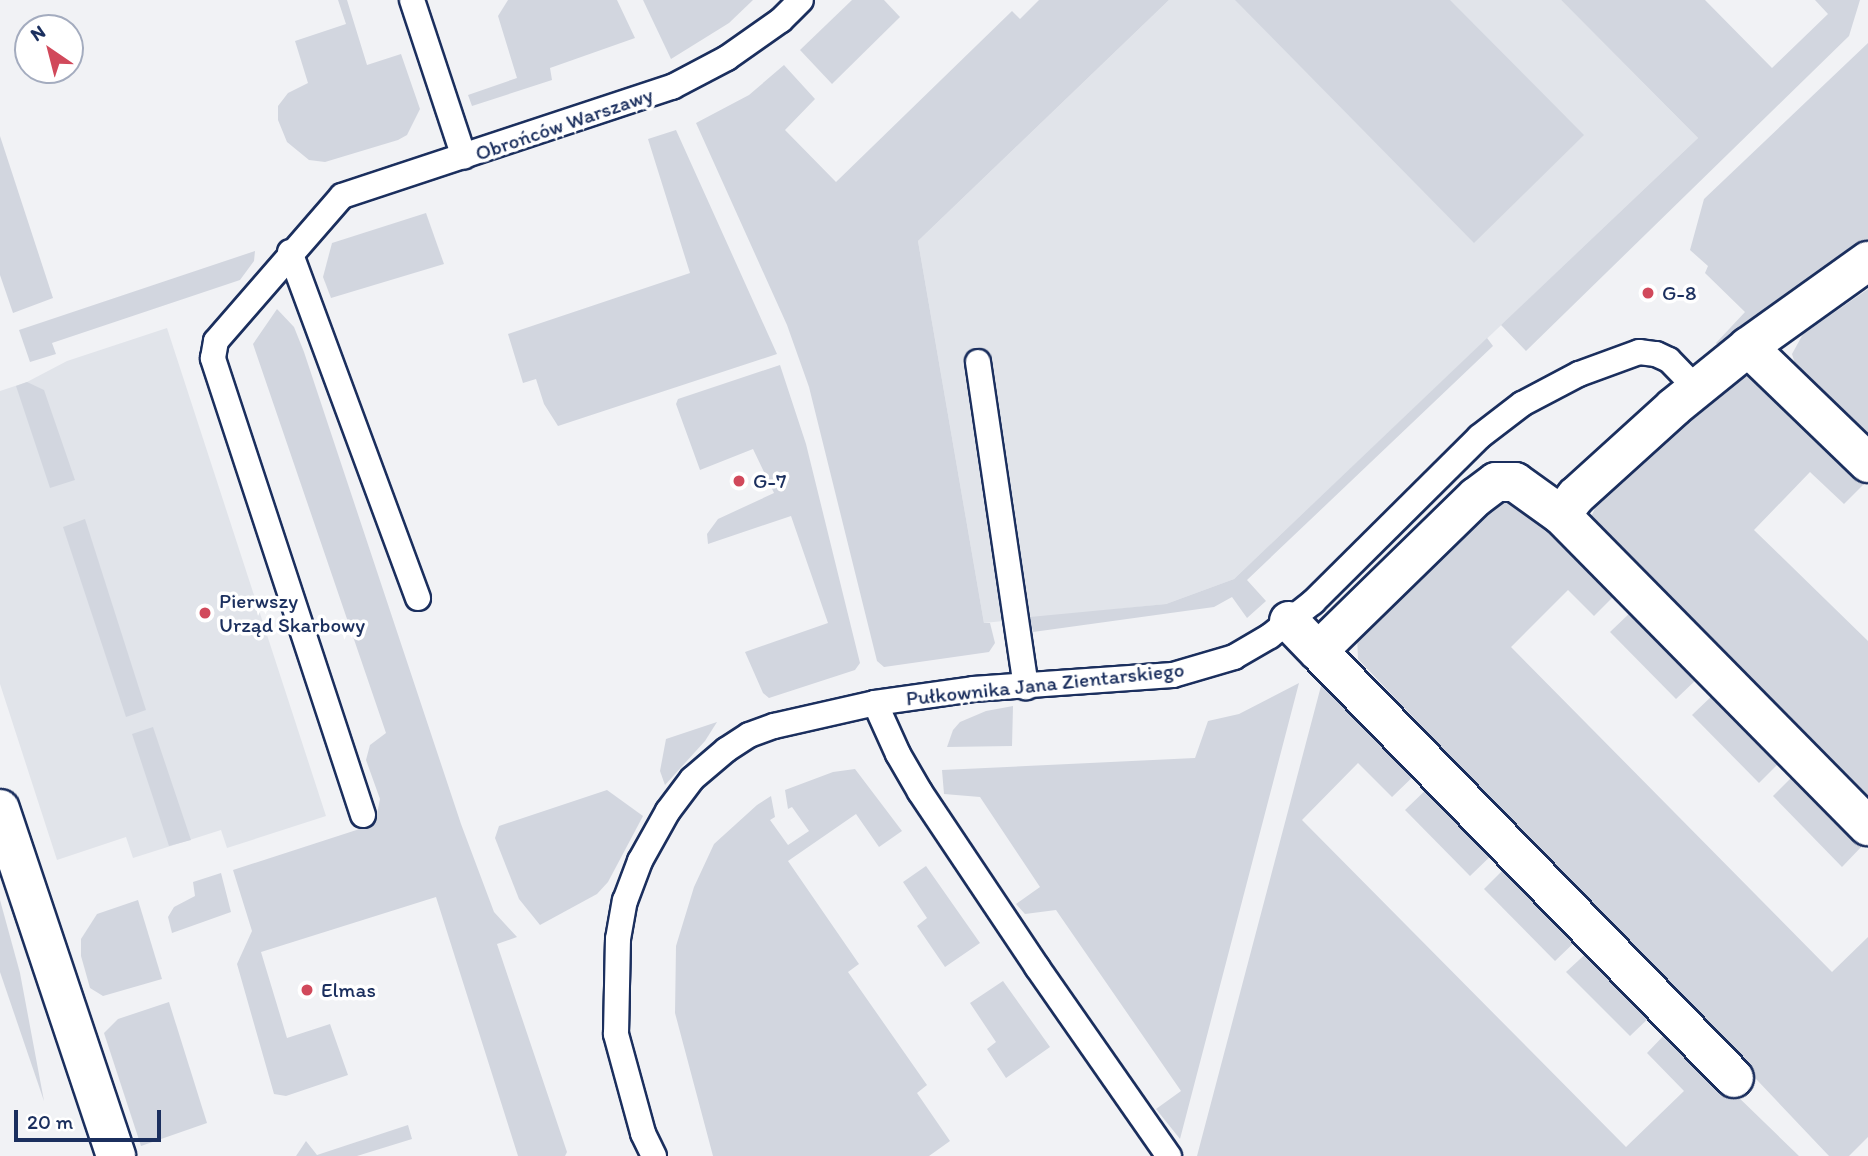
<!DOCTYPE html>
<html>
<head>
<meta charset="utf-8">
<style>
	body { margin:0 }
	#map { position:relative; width:1868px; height:1156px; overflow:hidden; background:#f1f2f5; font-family:Itim,sans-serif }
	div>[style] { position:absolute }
	.built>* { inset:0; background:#e1e4ea }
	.green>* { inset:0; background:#d2d6df }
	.roads { filter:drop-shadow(2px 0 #1b2f5e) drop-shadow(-2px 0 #1b2f5e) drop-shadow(0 2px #1b2f5e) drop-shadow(0 -2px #1b2f5e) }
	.service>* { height:24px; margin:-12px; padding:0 12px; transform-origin:12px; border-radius:12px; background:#fff }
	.minor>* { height:38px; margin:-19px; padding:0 19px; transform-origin:19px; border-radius:19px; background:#fff }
	.secondary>* { height:38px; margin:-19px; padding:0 19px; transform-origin:19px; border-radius:19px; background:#fff }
	.dots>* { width:19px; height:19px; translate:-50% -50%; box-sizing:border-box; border:4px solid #fff; border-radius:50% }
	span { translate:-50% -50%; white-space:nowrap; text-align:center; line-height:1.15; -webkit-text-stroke:7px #fff; paint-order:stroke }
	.street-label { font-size:21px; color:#1b2f5e }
	.poi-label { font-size:21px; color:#1b2f5e }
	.left { translate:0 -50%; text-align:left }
	.north { position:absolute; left:14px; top:14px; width:70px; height:70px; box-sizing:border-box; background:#fff; border:2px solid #a4acbf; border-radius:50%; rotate:325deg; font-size:19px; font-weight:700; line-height:28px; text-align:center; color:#1b2f5e }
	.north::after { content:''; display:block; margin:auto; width:24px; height:32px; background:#d1495b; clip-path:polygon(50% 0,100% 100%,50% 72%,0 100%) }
	.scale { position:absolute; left:14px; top:1110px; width:147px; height:32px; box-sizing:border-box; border:4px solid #1b2f5e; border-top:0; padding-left:9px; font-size:21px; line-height:24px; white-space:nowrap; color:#1b2f5e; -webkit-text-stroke:5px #fff; paint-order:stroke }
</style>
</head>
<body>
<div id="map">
	<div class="built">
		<div style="clip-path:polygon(1169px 0,1561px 0,1698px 138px,1234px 579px,1166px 604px,984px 623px,918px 241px)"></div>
		<div style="clip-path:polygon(167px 328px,326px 816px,227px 848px,221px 830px,133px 858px,126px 837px,57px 860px,0 684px,0 391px,27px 382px,67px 361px)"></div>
	</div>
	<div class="green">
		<div style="clip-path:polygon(338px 0,347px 0,367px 65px,401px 54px,420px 109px,407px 135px,398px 140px,325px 162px,309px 160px,287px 142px,278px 120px,278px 106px,288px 93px,308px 83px,295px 41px,346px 24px)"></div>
		<div style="clip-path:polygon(508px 0,617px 0,635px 38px,550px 68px,552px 80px,472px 106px,468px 95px,517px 78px,498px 16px)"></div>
		<div style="clip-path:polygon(643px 0,753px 0,729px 23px,671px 59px)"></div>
		<div style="clip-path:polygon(852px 0,884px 0,900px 17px,832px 84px,800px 50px)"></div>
		<div style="clip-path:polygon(1039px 0,1169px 0,918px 241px,984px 623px,990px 623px,995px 643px,989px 652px,884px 667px,877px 661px,809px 387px,787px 325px,696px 123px,749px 95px,784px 65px,815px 99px,785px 130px,836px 182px,1012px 11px,1020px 19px)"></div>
		<div style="clip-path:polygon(1235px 0,1450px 0,1584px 135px,1474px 243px)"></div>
		<div style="clip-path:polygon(1561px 0,1705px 0,1772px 68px,1828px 14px,1815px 0,1860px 0,1849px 36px,1526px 351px,1501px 325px,1698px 138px)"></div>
		<div style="clip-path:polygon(1868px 43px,1868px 243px,1720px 350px,1716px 343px,1745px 312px,1705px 273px,1708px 266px,1690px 250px,1704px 199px)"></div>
		<div style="clip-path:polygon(676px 130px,777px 354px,558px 426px,544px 404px,536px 379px,523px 383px,508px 334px,690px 273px,648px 139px)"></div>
		<div style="clip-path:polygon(0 136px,53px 298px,13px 313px,0 275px)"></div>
		<div style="clip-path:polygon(426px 213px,444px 264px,331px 298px,323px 277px,332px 243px)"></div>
		<div style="clip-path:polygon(255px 251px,254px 261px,240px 280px,52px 343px,56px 354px,30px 362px,19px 330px)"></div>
		<div style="clip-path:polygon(1868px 289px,1868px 445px,1797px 370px,1792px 354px,1803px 334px)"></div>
		<div style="clip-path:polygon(277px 309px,294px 327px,304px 352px,461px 824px,494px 912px,517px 937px,497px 944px,567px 1152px,565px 1156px,518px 1156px,436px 897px,261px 952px,287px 1038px,330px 1024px,348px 1075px,286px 1096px,274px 1094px,237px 964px,252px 931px,233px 870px,375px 824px,380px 799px,366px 760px,370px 745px,386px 733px,253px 344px)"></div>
		<div style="clip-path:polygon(1487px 338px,1493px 346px,1247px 580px,1266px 601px,1247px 618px,1232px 597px,1214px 607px,1033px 632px,1030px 617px,1166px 604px,1234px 579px)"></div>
		<div style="clip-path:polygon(780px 365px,806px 444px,860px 663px,855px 670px,769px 698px,763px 693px,745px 652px,828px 623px,791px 516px,708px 544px,707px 534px,718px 519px,774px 493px,753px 449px,700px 470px,676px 404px,678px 399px)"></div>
		<div style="clip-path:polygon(1741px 376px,1753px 377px,1868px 480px,1844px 504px,1810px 472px,1754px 530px,1868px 641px,1868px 809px,1592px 529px,1591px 517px,1596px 506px,1728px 384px)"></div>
		<div style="clip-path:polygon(27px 382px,44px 390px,75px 480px,50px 488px,16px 386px)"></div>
		<div style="clip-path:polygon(1503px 502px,1526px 507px,1619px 591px,1594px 616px,1568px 590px,1511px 647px,1832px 972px,1868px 937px,1868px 1137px,1849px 1156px,1829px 1156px,1358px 659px,1357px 635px,1494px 505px)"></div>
		<div style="clip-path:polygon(85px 519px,146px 710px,126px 717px,63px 527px)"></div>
		<div style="clip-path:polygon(1633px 610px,1699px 677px,1676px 699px,1610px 632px)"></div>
		<div style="clip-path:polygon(1299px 683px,1180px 1139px,1156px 1109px,1181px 1091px,1056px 910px,1025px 914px,1016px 904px,1040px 887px,980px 797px,944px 794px,942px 770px,1195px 758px,1208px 721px,1239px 714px)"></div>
		<div style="clip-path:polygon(1321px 686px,1328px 687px,1422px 768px,1392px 797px,1358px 763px,1302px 820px,1626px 1147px,1684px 1091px,1647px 1053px,1669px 1030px,1799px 1156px,1197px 1156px)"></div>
		<div style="clip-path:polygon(1715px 693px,1781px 761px,1759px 783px,1692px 715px)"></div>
		<div style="clip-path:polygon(1013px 706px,1012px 746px,947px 747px,953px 730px,960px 722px,986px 711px)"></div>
		<div style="clip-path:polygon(717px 722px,705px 741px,665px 785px,660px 771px,666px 739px)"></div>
		<div style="clip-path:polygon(153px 727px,191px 840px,169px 846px,132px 734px)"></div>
		<div style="clip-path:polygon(855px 769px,902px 831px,879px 847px,856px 814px,788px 861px,859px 964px,848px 972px,927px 1085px,917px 1093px,950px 1141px,929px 1156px,713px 1156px,675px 1013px,676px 946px,694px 887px,714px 844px,757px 805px,771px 796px,775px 817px,770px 820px,788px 845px,809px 831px,792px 807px,788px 809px,785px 790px,833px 772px)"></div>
		<div style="clip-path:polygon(1794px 775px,1864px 844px,1842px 867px,1773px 796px)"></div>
		<div style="clip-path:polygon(1433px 783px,1498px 849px,1470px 876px,1405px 810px)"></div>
		<div style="clip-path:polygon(607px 790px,643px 816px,608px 882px,597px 894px,540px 925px,519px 899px,495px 838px,499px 826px)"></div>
		<div style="clip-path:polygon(1510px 863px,1580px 937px,1555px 961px,1484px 889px)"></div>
		<div style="clip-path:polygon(926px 866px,980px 943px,945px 967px,917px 926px,927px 918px,903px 882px)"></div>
		<div style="clip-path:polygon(221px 873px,231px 912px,172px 933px,168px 917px,174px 907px,195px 896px,193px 882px)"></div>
		<div style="clip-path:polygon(0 900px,20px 973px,44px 1101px,0 972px)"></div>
		<div style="clip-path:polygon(138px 900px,162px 979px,103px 996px,90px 988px,81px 956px,81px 939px,97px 914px)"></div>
		<div style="clip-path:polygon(1592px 948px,1654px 1013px,1630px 1036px,1566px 972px)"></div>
		<div style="clip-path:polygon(1003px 981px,1050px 1047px,1006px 1078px,987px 1049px,996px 1042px,970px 1003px)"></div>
		<div style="clip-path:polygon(169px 1002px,207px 1123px,141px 1146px,104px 1033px,118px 1019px)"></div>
		<div style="clip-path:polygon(408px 1125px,412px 1139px,357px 1156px,296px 1156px,306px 1141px,317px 1155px)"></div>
	</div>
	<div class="roads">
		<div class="service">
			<div style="left:412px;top:0;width:165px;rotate:71.7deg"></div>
			<div style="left:290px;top:252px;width:369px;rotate:69.7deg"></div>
			<div style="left:978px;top:362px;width:329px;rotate:81.6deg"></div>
			<div style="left:875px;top:703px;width:56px;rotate:65.7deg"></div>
			<div style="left:898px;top:754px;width:44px;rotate:59.9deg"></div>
			<div style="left:920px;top:792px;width:211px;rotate:56.2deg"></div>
			<div style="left:1037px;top:967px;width:231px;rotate:55.1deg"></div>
			<div style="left:363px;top:815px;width:481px;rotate:-108.2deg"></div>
			<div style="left:213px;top:358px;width:17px;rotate:-80deg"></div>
			<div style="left:216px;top:341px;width:192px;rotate:-49deg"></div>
			<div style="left:342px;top:196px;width:348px;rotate:-18.3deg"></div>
			<div style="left:672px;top:87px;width:62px;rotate:-27.8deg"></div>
			<div style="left:727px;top:58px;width:66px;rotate:-35.1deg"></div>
			<div style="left:781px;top:20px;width:28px;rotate:-45deg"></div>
			<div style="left:654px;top:1156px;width:25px;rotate:-116deg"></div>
			<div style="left:643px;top:1133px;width:103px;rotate:-105.3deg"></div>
			<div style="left:616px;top:1034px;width:95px;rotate:-88.8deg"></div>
			<div style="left:618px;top:939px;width:39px;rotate:-80deg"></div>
			<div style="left:625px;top:901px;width:43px;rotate:-69.4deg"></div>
			<div style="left:640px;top:861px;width:57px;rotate:-60.8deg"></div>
			<div style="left:668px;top:811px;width:40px;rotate:-53deg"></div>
			<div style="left:692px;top:779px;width:45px;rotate:-40.5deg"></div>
			<div style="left:726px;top:750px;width:27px;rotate:-33deg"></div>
			<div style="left:749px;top:735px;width:27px;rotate:-20deg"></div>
			<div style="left:774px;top:726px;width:104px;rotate:-12.8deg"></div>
			<div style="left:875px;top:703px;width:99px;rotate:-8.1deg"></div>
			<div style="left:973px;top:689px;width:200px;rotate:-4deg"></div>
			<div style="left:1173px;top:675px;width:64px;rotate:-16.4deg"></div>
			<div style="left:1234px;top:657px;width:42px;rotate:-30.3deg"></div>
			<div style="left:1270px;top:636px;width:55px;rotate:-38.3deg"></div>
			<div style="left:1313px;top:602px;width:234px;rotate:-44.8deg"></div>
			<div style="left:1479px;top:437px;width:54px;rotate:-37.5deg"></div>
			<div style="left:1522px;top:404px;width:64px;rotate:-27.8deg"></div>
			<div style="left:1579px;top:374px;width:64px;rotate:-20.1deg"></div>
			<div style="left:1639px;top:352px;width:17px;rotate:7deg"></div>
			<div style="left:1656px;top:354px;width:14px;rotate:25deg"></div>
			<div style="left:1669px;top:360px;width:40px;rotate:46deg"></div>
		</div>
		<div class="minor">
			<div style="left:1748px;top:347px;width:167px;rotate:44deg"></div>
			<div style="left:1561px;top:515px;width:24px;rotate:-52deg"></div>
			<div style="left:1576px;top:496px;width:132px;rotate:-42.2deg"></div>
			<div style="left:1674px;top:407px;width:95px;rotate:-39deg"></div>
			<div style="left:1748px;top:347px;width:148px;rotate:-35.6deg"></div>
			<div style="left:1289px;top:621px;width:42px;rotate:46deg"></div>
			<div style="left:1318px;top:651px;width:221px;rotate:-44.3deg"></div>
			<div style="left:1476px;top:497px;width:25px;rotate:-37deg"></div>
			<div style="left:1496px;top:482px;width:19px"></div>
			<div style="left:1515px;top:482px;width:57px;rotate:35.7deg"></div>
			<div style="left:1561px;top:515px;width:437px;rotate:45.4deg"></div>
			<div style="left:1318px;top:651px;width:596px;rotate:45.75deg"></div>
		</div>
		<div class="secondary">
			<div style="left:0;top:809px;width:366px;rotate:71.5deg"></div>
		</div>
	</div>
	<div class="dots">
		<div style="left:1648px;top:293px;background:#d1495b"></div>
		<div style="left:739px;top:481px;background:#d1495b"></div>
		<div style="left:205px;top:613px;background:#d1495b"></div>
		<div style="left:307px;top:990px;background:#d1495b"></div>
	</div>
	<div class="street-label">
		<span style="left:564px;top:124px;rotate:-19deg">Obrońców Warszawy</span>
		<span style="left:1045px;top:684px;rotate:-6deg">Pułkownika Jana Zientarskiego</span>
	</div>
	<div class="poi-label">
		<span class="left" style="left:1662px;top:293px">G-8</span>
		<span class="left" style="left:753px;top:481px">G-7</span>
		<span class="left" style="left:219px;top:613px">Pierwszy<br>Urząd Skarbowy</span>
		<span class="left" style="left:321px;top:990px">Elmas</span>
	</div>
	<div class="north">N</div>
	<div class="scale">20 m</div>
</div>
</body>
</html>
